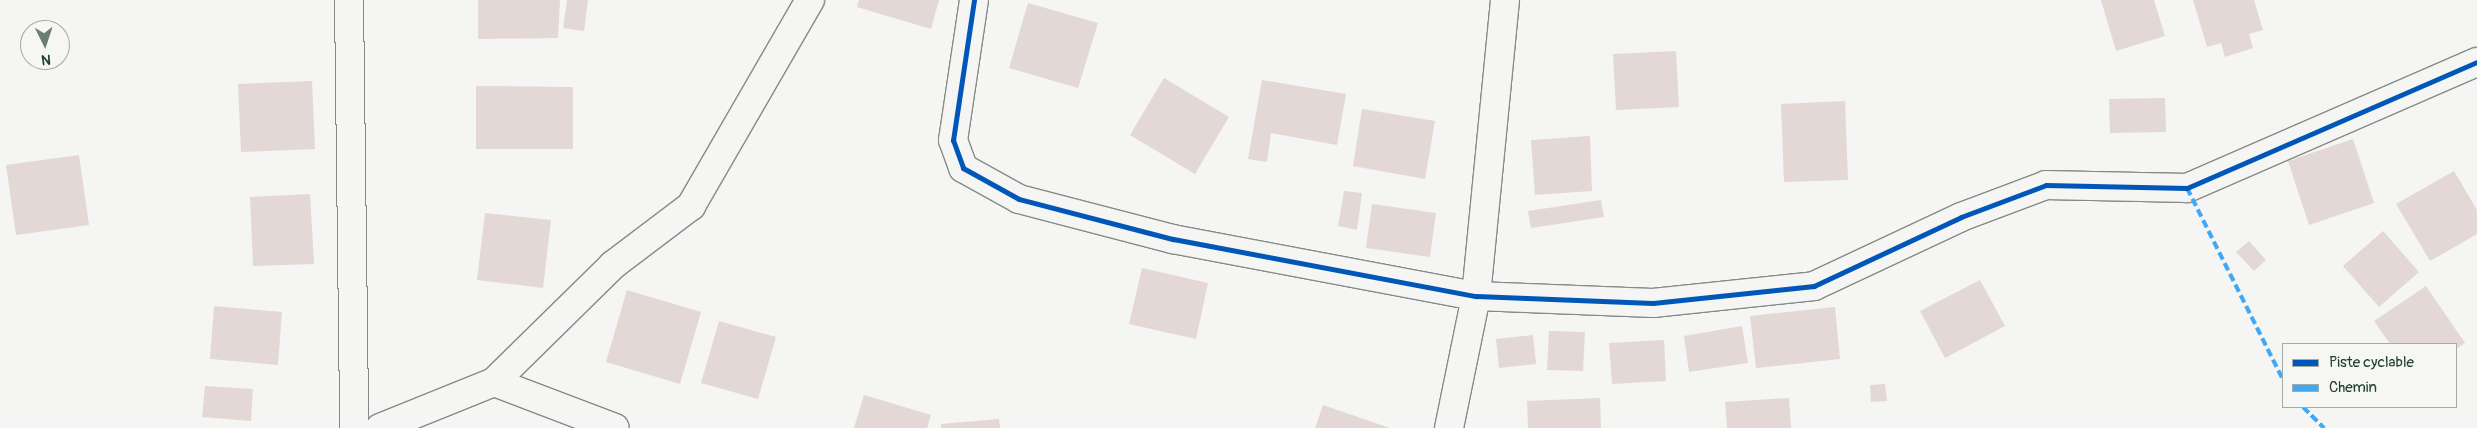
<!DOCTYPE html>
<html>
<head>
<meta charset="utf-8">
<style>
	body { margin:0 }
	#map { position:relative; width:2477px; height:428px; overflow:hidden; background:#f5f5f3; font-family:Pangolin,sans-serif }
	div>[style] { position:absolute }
	.building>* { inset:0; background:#e3d8d6 }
	.roads { filter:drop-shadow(1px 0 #858a88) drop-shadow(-1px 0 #858a88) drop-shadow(0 1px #858a88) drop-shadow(0 -1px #858a88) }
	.minor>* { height:28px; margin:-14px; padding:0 14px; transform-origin:14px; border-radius:14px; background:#f5f5f3 }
	.tertiary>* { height:28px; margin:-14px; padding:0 14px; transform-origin:14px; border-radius:14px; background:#f5f5f3 }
	.quiet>* { height:4px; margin-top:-2px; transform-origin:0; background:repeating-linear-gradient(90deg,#3fa9f5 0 8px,transparent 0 12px) }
	.cycleway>* { height:5px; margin:-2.5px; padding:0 2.5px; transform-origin:2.5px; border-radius:2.5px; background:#0057b8 }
	span { translate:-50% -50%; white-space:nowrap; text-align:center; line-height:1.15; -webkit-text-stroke:4.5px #f6f6f2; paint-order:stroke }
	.legend { position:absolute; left:2282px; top:343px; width:175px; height:65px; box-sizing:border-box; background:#f6f6f2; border:1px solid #a0aca6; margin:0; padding:6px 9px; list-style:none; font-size:15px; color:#1f3d34 }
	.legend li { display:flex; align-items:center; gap:10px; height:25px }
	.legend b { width:25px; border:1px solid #a0aca6 }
	.north { position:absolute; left:20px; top:20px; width:50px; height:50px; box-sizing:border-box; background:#f6f6f2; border:1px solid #a0aca6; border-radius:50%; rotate:176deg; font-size:14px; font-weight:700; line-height:20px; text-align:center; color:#1f3d34 }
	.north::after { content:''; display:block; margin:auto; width:18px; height:22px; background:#6a7d77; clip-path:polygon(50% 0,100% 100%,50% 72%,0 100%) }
</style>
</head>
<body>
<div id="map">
	<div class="building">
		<div style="clip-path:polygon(478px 0,560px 0,558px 38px,478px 39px)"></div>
		<div style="clip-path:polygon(567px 0,588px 0,584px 31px,563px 28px)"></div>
		<div style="clip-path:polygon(859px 0,939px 0,931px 29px,857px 7px)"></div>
		<div style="clip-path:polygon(2101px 0,2154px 0,2165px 36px,2116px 51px)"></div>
		<div style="clip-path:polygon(2193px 0,2254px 0,2263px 30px,2249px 34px,2253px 48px,2225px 57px,2221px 43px,2207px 47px)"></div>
		<div style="clip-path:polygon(1028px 3px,1098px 23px,1078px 88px,1009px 68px)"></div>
		<div style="clip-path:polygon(1676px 51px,1679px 107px,1616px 110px,1613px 54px)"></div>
		<div style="clip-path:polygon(1164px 78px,1229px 117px,1195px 174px,1130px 135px)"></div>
		<div style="clip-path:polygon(1262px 80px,1346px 94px,1337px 145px,1271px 133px,1267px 162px,1248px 159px)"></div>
		<div style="clip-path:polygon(312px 81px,315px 149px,241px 152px,238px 84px)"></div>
		<div style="clip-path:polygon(476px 86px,573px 87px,573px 149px,476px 149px)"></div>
		<div style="clip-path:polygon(2165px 98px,2166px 132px,2110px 133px,2109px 99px)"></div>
		<div style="clip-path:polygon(1845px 101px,1848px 180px,1784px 182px,1781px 104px)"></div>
		<div style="clip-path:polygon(1362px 109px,1435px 121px,1425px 179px,1353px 166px)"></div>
		<div style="clip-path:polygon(1590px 136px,1592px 191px,1535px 195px,1531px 140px)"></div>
		<div style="clip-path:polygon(2353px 139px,2374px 203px,2309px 225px,2288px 161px)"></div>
		<div style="clip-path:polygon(79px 155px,89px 225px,16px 235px,6px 165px)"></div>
		<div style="clip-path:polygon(2454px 171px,2477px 210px,2477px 234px,2430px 261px,2396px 204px)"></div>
		<div style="clip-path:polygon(1344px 191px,1362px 193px,1357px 230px,1338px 226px)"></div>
		<div style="clip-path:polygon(310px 194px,314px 264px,253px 266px,250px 197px)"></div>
		<div style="clip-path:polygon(1601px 200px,1604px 217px,1531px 228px,1528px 211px)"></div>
		<div style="clip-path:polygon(1372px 204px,1436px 213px,1430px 257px,1366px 248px)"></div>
		<div style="clip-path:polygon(485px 213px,551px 220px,543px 288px,477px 280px)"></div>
		<div style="clip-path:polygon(2383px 231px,2419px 272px,2379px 307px,2343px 266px)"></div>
		<div style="clip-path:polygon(2249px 241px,2266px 260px,2254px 271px,2236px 252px)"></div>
		<div style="clip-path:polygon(1142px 268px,1208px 283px,1196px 339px,1129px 324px)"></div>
		<div style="clip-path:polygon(1980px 280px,2005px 326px,1945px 358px,1920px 311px)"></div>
		<div style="clip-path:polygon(2426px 286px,2465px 343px,2456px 349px,2456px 344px,2390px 344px,2374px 321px)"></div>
		<div style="clip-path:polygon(627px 290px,701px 312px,680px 384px,606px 362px)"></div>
		<div style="clip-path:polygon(214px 306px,282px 312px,278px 365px,210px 359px)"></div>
		<div style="clip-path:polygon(1835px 307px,1840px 359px,1756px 368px,1750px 316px)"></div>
		<div style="clip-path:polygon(719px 321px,776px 337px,758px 399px,701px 383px)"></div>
		<div style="clip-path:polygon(1742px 326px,1748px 363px,1689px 372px,1684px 336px)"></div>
		<div style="clip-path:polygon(1549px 331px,1585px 332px,1583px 371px,1547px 370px)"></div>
		<div style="clip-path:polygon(1533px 335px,1536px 364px,1499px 368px,1496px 339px)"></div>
		<div style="clip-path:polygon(1664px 340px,1666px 381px,1612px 384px,1609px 343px)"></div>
		<div style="clip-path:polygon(1885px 384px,1887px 401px,1871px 402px,1870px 385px)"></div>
		<div style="clip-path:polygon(205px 386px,253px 389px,251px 421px,202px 417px)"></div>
		<div style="clip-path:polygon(864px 395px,931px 415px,927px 428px,854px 428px)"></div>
		<div style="clip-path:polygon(1600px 398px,1601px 428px,1528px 428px,1527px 401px)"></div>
		<div style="clip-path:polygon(1789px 398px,1791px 428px,1727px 428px,1725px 402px)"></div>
		<div style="clip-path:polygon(1323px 405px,1390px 428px,1315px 428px)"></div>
		<div style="clip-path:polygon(999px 419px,1000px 428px,941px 428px,941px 424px)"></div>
	</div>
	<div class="roads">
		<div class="minor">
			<div style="left:349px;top:0;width:428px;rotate:89.3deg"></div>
			<div style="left:974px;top:0;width:142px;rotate:98.5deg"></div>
			<div style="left:953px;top:140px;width:30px;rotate:70deg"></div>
			<div style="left:963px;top:168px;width:64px;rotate:29deg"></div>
			<div style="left:1019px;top:199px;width:159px;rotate:14.6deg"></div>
			<div style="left:1173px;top:239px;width:308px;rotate:10.7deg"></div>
			<div style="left:1476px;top:296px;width:177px;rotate:2.3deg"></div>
			<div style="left:1653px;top:303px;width:162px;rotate:-6deg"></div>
			<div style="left:1814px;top:286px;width:162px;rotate:-25.1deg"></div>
			<div style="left:1961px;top:217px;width:91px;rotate:-20.6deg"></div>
			<div style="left:2046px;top:185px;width:141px;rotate:1.2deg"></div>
			<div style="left:2187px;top:188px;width:316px;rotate:-23.5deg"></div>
			<div style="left:494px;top:382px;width:167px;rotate:-44.5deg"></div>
			<div style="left:613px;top:265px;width:98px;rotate:-37.1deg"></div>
			<div style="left:691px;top:206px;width:238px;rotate:-60deg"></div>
			<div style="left:380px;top:428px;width:123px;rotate:-22deg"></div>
			<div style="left:494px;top:382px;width:129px;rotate:20.8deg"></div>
		</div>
		<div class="tertiary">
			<div style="left:1449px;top:428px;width:135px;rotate:-78.4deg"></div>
			<div style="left:1476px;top:296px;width:297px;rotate:-84.4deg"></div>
		</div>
	</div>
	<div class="quiet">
		<div style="left:2187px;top:188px;width:215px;rotate:63.4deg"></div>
		<div style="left:2303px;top:407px;width:30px;rotate:45deg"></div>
	</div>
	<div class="cycleway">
		<div style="left:974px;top:0;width:142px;rotate:98.5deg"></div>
		<div style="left:953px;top:140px;width:30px;rotate:70deg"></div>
		<div style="left:963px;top:168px;width:64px;rotate:29deg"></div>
		<div style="left:1019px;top:199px;width:159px;rotate:14.6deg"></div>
		<div style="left:1173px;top:239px;width:308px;rotate:10.7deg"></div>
		<div style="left:1476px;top:296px;width:177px;rotate:2.3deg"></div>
		<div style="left:1653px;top:303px;width:162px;rotate:-6deg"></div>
		<div style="left:1814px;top:286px;width:162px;rotate:-25.1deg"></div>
		<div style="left:1961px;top:217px;width:91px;rotate:-20.6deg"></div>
		<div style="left:2046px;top:185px;width:141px;rotate:1.2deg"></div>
		<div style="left:2187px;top:188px;width:316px;rotate:-23.5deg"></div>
	</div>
	<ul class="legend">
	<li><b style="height:6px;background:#0057b8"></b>Piste cyclable</li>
	<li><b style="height:6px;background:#3fa9f5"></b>Chemin</li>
	</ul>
	<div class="north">N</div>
</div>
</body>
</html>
